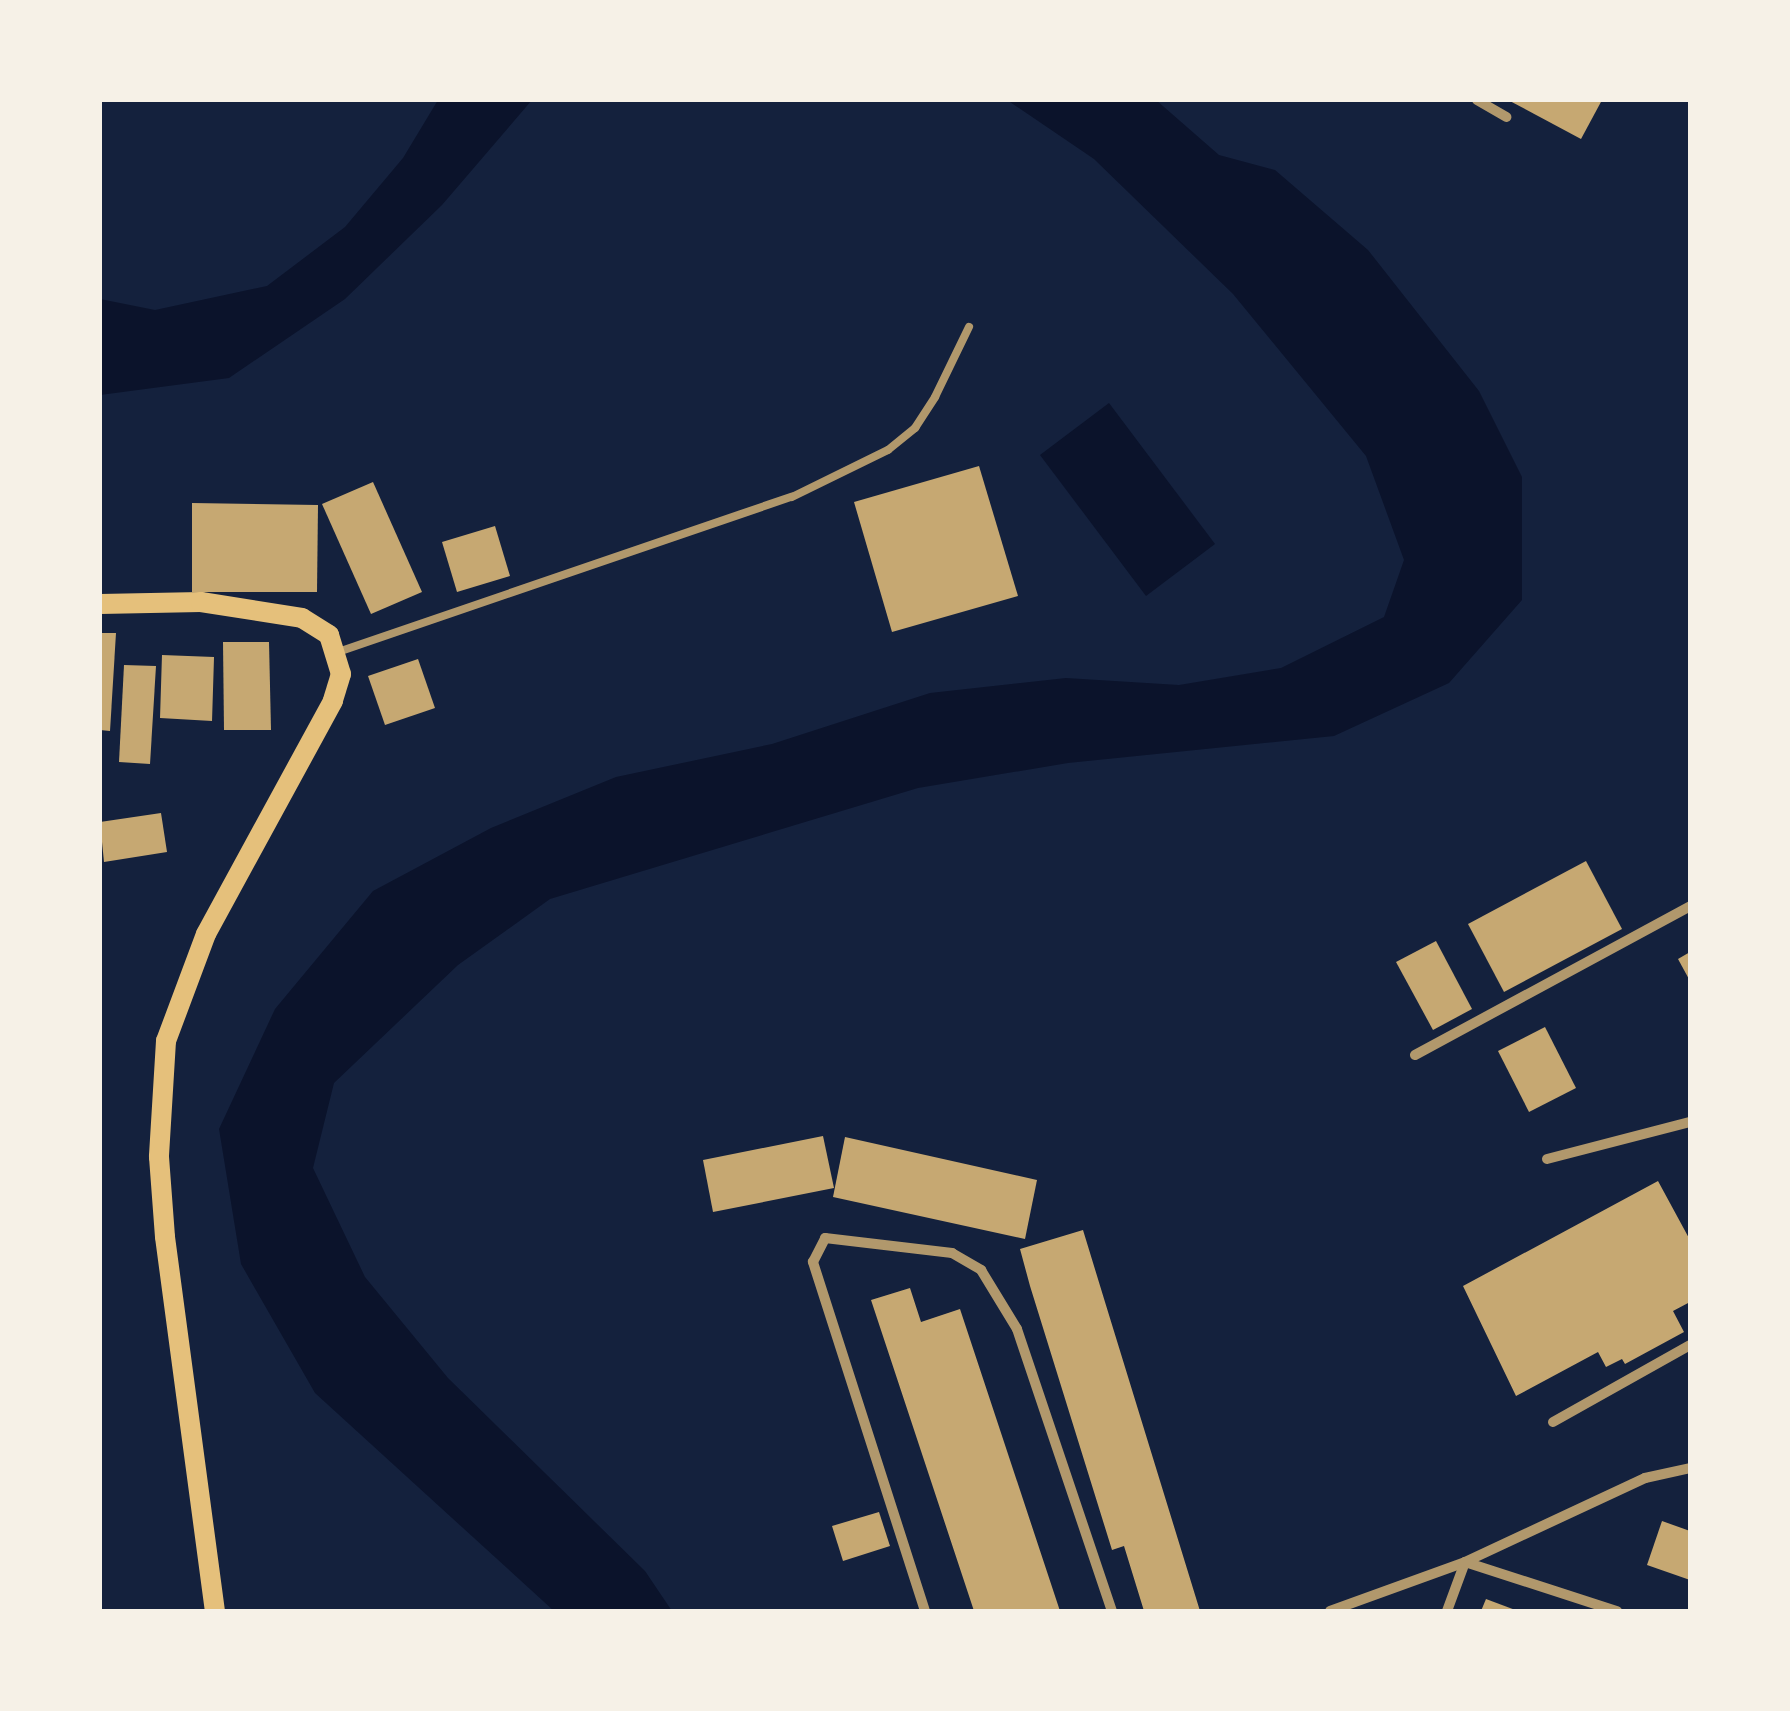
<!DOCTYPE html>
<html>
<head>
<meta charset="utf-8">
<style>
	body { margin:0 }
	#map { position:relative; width:1790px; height:1711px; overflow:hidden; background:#14213d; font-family:Cabin,sans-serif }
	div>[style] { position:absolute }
	.water>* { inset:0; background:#0b132b }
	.building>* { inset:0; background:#c6a872 }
	.service>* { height:8px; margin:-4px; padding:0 4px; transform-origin:4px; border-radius:4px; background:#b1986c }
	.minor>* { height:10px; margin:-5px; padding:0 5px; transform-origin:5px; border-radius:5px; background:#b1986c }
	.secondary>* { height:20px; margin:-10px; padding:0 10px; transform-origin:10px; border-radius:10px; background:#e5c07b }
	span { translate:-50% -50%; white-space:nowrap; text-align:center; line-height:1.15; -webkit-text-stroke:8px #f6f1e7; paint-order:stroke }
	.frame { position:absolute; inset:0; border:102px solid #f6f1e7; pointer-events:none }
</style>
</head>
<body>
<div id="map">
	<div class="water">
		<div style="clip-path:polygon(438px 100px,532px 100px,442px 205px,345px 299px,229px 378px,100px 395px,100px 299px,155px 310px,267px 286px,345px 227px,403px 158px)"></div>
		<div style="clip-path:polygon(1007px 100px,1156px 100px,1219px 155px,1275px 170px,1368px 250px,1479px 391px,1522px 477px,1522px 600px,1449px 683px,1334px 736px,1068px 763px,918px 788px,550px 899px,458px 965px,334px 1083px,313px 1168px,365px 1277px,448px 1378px,645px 1571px,672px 1611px,554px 1611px,315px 1393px,241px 1264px,219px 1129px,275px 1009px,373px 891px,491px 828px,616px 777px,772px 744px,930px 693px,1066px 678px,1179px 685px,1281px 668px,1384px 617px,1404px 560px,1366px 456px,1233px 294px,1094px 159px)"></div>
		<div style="clip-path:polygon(1109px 403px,1215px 544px,1146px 596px,1040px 455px)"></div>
	</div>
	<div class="building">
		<div style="clip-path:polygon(1508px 100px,1602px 100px,1581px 139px)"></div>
		<div style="clip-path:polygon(979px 466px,1018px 596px,892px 632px,854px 502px)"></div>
		<div style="clip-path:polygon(373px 482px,422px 592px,371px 614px,322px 504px)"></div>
		<div style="clip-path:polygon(192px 503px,318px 505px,317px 592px,192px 592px)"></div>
		<div style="clip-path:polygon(495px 526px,510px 576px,457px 592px,442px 542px)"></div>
		<div style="clip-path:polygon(100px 633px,116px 633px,110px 731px,100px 730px)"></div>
		<div style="clip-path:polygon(223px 642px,269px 642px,271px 730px,224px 730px)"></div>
		<div style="clip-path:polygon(162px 655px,214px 657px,212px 721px,160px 718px)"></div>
		<div style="clip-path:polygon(418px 659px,435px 708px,385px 725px,368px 676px)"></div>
		<div style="clip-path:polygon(124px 665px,156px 666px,150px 764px,119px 762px)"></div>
		<div style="clip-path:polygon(161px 813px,167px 852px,104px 862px,100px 822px)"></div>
		<div style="clip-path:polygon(1586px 861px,1622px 929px,1504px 992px,1468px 924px)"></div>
		<div style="clip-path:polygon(1436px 941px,1472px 1009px,1433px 1030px,1396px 962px)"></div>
		<div style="clip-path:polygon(1690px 952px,1690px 981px,1678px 959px)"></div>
		<div style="clip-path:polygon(1545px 1027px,1576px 1088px,1529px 1112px,1498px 1051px)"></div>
		<div style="clip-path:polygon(823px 1136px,834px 1188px,713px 1212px,703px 1160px)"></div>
		<div style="clip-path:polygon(845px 1137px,1037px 1180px,1025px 1239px,833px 1197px)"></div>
		<div style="clip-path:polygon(1658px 1181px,1690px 1240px,1690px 1302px,1673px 1311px,1684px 1332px,1625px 1364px,1622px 1359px,1606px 1367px,1598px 1352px,1516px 1396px,1463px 1286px)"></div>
		<div style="clip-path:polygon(1083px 1230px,1105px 1302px,1200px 1611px,1144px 1611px,1124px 1546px,1112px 1550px,1030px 1286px,1020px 1249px)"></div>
		<div style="clip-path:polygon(910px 1288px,921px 1322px,960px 1309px,1060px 1611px,974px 1611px,871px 1300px)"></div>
		<div style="clip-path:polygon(879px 1512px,890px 1546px,843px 1561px,832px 1526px)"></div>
		<div style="clip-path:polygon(1662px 1521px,1690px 1531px,1690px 1580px,1647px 1565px)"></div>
		<div style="clip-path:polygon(1486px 1599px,1518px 1611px,1481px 1611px)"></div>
	</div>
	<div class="service">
		<div style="left:338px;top:652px;width:480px;rotate:-18.9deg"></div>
		<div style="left:792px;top:497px;width:107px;rotate:-26.1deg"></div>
		<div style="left:888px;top:450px;width:35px;rotate:-39deg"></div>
		<div style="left:915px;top:428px;width:37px;rotate:-57deg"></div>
		<div style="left:935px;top:397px;width:78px;rotate:-64.1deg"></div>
	</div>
	<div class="minor">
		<div style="left:1477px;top:100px;width:34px;rotate:30deg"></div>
		<div style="left:1415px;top:1055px;width:313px;rotate:-28.4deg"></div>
		<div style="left:1547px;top:1159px;width:148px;rotate:-14.5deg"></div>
		<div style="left:1553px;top:1422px;width:157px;rotate:-29.3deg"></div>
		<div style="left:925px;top:1611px;width:367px;rotate:-107.8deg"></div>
		<div style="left:813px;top:1262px;width:27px;rotate:-63deg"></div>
		<div style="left:825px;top:1238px;width:128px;rotate:6.7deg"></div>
		<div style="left:952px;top:1253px;width:34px;rotate:30deg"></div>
		<div style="left:981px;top:1270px;width:69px;rotate:58.6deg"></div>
		<div style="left:1017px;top:1329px;width:298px;rotate:71.4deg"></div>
		<div style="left:1330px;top:1611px;width:144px;rotate:-19.9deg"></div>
		<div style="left:1465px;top:1562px;width:199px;rotate:-25deg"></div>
		<div style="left:1645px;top:1478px;width:46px;rotate:-12.5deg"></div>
		<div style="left:1447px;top:1611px;width:52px;rotate:-69.8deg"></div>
		<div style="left:1465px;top:1562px;width:160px;rotate:17.9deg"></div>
	</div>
	<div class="secondary">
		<div style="left:100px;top:604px;width:101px;rotate:-1.1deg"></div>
		<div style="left:201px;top:602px;width:102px;rotate:9deg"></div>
		<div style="left:302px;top:618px;width:32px;rotate:32deg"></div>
		<div style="left:329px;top:635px;width:41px;rotate:72.9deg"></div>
		<div style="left:341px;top:674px;width:28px;rotate:107deg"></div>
		<div style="left:333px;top:701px;width:265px;rotate:118.6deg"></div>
		<div style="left:206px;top:934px;width:114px;rotate:110.5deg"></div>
		<div style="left:166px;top:1041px;width:116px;rotate:93.5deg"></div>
		<div style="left:159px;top:1157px;width:80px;rotate:85.7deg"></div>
		<div style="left:165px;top:1237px;width:377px;rotate:82.4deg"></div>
	</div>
	<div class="frame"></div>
</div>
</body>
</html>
